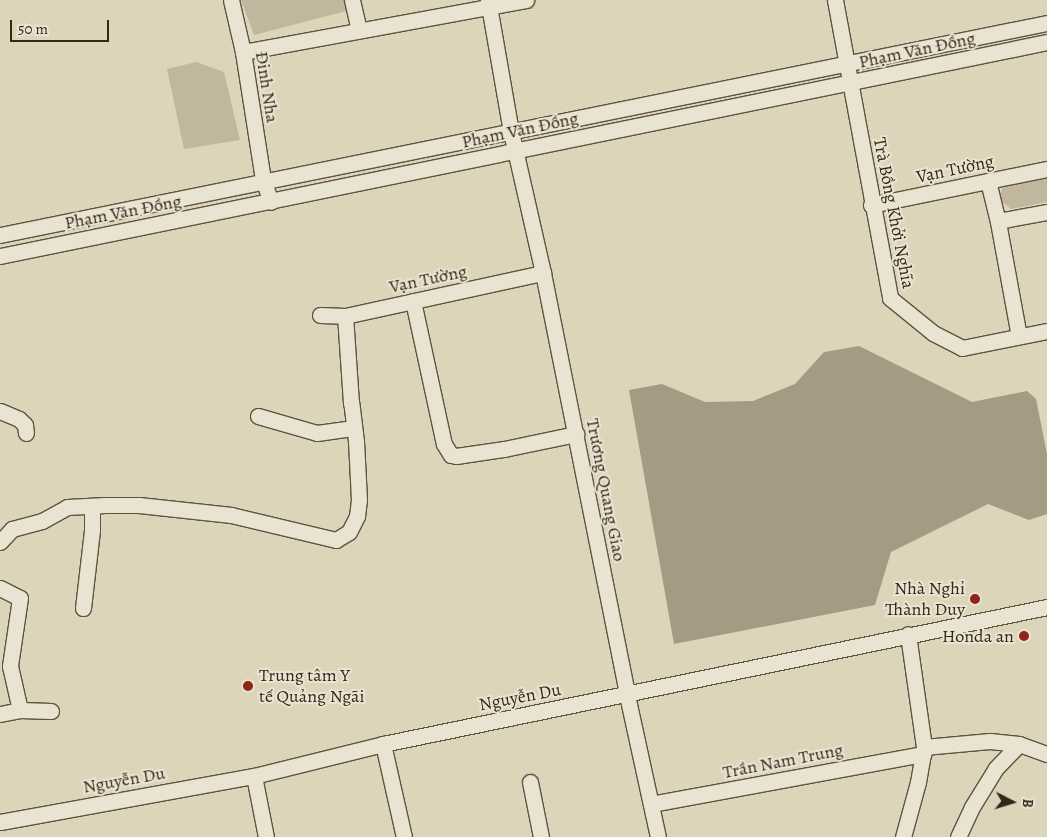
<!DOCTYPE html>
<html>
<head>
<meta charset="utf-8">
<style>
	body { margin:0 }
	#map { position:relative; width:1047px; height:837px; overflow:hidden; background:#ddd5ba; font-family:Alegreya,serif }
	div>[style] { position:absolute }
	.green>* { inset:0; background:#c1b79e }
	.water>* { inset:0; background:#a59a83 }
	.roads { filter:drop-shadow(1px 0 #605240) drop-shadow(-1px 0 #605240) drop-shadow(0 1px #605240) drop-shadow(0 -1px #605240) }
	.minor>* { height:15px; margin:-7.5px; padding:0 7.5px; transform-origin:7.5px; border-radius:7.5px; background:#e9e4d2 }
	.dots>* { width:14px; height:14px; translate:-50% -50%; box-sizing:border-box; border:2px solid #e9e4d2; border-radius:50% }
	span { translate:-50% -50%; white-space:nowrap; text-align:center; line-height:1.15; -webkit-text-stroke:4px #e9e4d2; paint-order:stroke }
	.street-label { font-size:18px; color:#372618 }
	.poi-label { font-size:18px; color:#372618 }
	.right { translate:-100% -50%; text-align:right }
	.left { translate:0 -50%; text-align:left }
	.north { position:absolute; left:987px; top:777px; width:50px; height:50px; -webkit-text-stroke:4px #e9e4d2; paint-order:stroke; rotate:95deg; font-size:14px; font-weight:700; line-height:20px; text-align:center; color:#372618 }
	.north::after { content:''; display:block; margin:auto; width:18px; height:22px; background:#372618; clip-path:polygon(50% 0,100% 100%,50% 72%,0 100%) }
	.scale { position:absolute; left:10px; top:20px; width:99px; height:22px; box-sizing:border-box; border:2px solid #372618; border-top:0; padding-left:6px; font-size:15px; line-height:18px; white-space:nowrap; color:#372618; -webkit-text-stroke:4px #e9e4d2; paint-order:stroke }
</style>
</head>
<body>
<div id="map">
	<div class="green">
		<div style="clip-path:polygon(241px 0,347px 0,350px 10px,254px 35px)"></div>
		<div style="clip-path:polygon(196px 62px,224px 72px,240px 140px,184px 149px,167px 69px)"></div>
		<div style="clip-path:polygon(1047px 175px,1047px 202px,1011px 209px,998px 198px,1005px 183px)"></div>
	</div>
	<div class="water">
		<div style="clip-path:polygon(859px 346px,972px 402px,1027px 391px,1036px 399px,1047px 454px,1047px 514px,1029px 520px,988px 504px,891px 552px,875px 605px,674px 644px,629px 390px,662px 384px,705px 402px,753px 401px,795px 384px,824px 352px)"></div>
	</div>
	<div class="roads">
		<div class="minor">
			<div style="left:231px;top:0;width:53px;rotate:77deg"></div>
			<div style="left:243px;top:52px;width:130px;rotate:81.1deg"></div>
			<div style="left:263px;top:180px;width:23px;rotate:70deg"></div>
			<div style="left:352px;top:0;width:31px;rotate:77deg"></div>
			<div style="left:488px;top:0;width:134px;rotate:80.1deg"></div>
			<div style="left:511px;top:132px;width:145px;rotate:77.2deg"></div>
			<div style="left:543px;top:273px;width:430px;rotate:78.7deg"></div>
			<div style="left:627px;top:695px;width:145px;rotate:77.7deg"></div>
			<div style="left:835px;top:0;width:303px;rotate:79.5deg"></div>
			<div style="left:890px;top:298px;width:55px;rotate:39.1deg"></div>
			<div style="left:933px;top:333px;width:33px;rotate:27deg"></div>
			<div style="left:962px;top:348px;width:87px;rotate:-11.3deg"></div>
			<div style="left:243px;top:52px;width:288px;rotate:-10.4deg"></div>
			<div style="left:988px;top:181px;width:42px;rotate:76.3deg"></div>
			<div style="left:998px;top:222px;width:116px;rotate:79.6deg"></div>
			<div style="left:871px;top:205px;width:180px;rotate:-11.6deg"></div>
			<div style="left:998px;top:221px;width:50px;rotate:-10.4deg"></div>
			<div style="left:0;top:235px;width:1068px;rotate:-11.45deg"></div>
			<div style="left:0;top:256px;width:1069px;rotate:-11.55deg"></div>
			<div style="left:413px;top:301px;width:146px;rotate:77.8deg"></div>
			<div style="left:444px;top:444px;width:13px;rotate:58deg"></div>
			<div style="left:451px;top:455px;width:5px;rotate:11deg"></div>
			<div style="left:456px;top:456px;width:49px;rotate:-8.3deg"></div>
			<div style="left:504px;top:449px;width:74px;rotate:-11.8deg"></div>
			<div style="left:320px;top:315px;width:25px;rotate:2deg"></div>
			<div style="left:345px;top:316px;width:203px;rotate:-12.3deg"></div>
			<div style="left:0;top:411px;width:21px;rotate:23deg"></div>
			<div style="left:19px;top:419px;width:8px;rotate:45deg"></div>
			<div style="left:25px;top:425px;width:8px;rotate:83deg"></div>
			<div style="left:258px;top:416px;width:61px;rotate:16.1deg"></div>
			<div style="left:317px;top:433px;width:37px;rotate:-8deg"></div>
			<div style="left:0;top:542px;width:18px;rotate:-47deg"></div>
			<div style="left:12px;top:529px;width:31px;rotate:-15deg"></div>
			<div style="left:42px;top:521px;width:29px;rotate:-29deg"></div>
			<div style="left:67px;top:507px;width:38px;rotate:-3deg"></div>
			<div style="left:105px;top:505px;width:34px"></div>
			<div style="left:139px;top:505px;width:93px;rotate:6.2deg"></div>
			<div style="left:231px;top:515px;width:108px;rotate:13.4deg"></div>
			<div style="left:336px;top:540px;width:15px;rotate:-32deg"></div>
			<div style="left:349px;top:532px;width:18px;rotate:-63deg"></div>
			<div style="left:357px;top:516px;width:16px;rotate:-83deg"></div>
			<div style="left:359px;top:500px;width:59px;rotate:-92.9deg"></div>
			<div style="left:356px;top:441px;width:38px;rotate:-97deg"></div>
			<div style="left:351px;top:403px;width:87px;rotate:-93.9deg"></div>
			<div style="left:0;top:588px;width:22px;rotate:27deg"></div>
			<div style="left:20px;top:598px;width:69px;rotate:98.4deg"></div>
			<div style="left:10px;top:666px;width:45px;rotate:77.2deg"></div>
			<div style="left:83px;top:608px;width:79px;rotate:-83.4deg"></div>
			<div style="left:92px;top:530px;width:24px;rotate:-90deg"></div>
			<div style="left:0;top:714px;width:20px;rotate:-11deg"></div>
			<div style="left:20px;top:710px;width:31px;rotate:2deg"></div>
			<div style="left:383px;top:744px;width:95px;rotate:77.3deg"></div>
			<div style="left:924px;top:747px;width:66px;rotate:-5.2deg"></div>
			<div style="left:990px;top:741px;width:29px;rotate:6deg"></div>
			<div style="left:1019px;top:744px;width:30px;rotate:20deg"></div>
			<div style="left:254px;top:776px;width:62px;rotate:78.9deg"></div>
			<div style="left:530px;top:782px;width:56px;rotate:78.7deg"></div>
			<div style="left:651px;top:804px;width:277px;rotate:-10.4deg"></div>
			<div style="left:0;top:822px;width:258px;rotate:-10.3deg"></div>
			<div style="left:254px;top:776px;width:133px;rotate:-13.9deg"></div>
			<div style="left:383px;top:744px;width:678px;rotate:-11.66deg"></div>
			<div style="left:903px;top:837px;width:57px;rotate:-74.7deg"></div>
			<div style="left:918px;top:782px;width:36px;rotate:-80deg"></div>
			<div style="left:924px;top:747px;width:114px;rotate:-98.1deg"></div>
			<div style="left:958px;top:837px;width:33px;rotate:-65deg"></div>
			<div style="left:972px;top:807px;width:46px;rotate:-58.4deg"></div>
			<div style="left:996px;top:768px;width:33px;rotate:-46deg"></div>
		</div>
	</div>
	<div class="dots">
		<div style="left:975px;top:599px;background:#8f2418"></div>
		<div style="left:1024px;top:636px;background:#8f2418"></div>
		<div style="left:248px;top:686px;background:#8f2418"></div>
	</div>
	<div class="street-label">
		<span style="left:917px;top:50px;rotate:-12deg">Phạm Văn Đồng</span>
		<span style="left:267px;top:87px;rotate:81deg">Đinh Nha</span>
		<span style="left:520px;top:130px;rotate:-12deg">Phạm Văn Đồng</span>
		<span style="left:955px;top:169px;rotate:-12deg">Vạn Tường</span>
		<span style="left:123px;top:212px;rotate:-11deg">Phạm Văn Đồng</span>
		<span style="left:894px;top:213px;rotate:79deg">Trà Bồng Khởi Nghĩa</span>
		<span style="left:428px;top:279px;rotate:-12deg">Vạn Tường</span>
		<span style="left:606px;top:490px;rotate:79deg">Trương Quang Giao</span>
		<span style="left:520px;top:697px;rotate:-11deg">Nguyễn Du</span>
		<span style="left:783px;top:761px;rotate:-11deg">Trần Nam Trung</span>
		<span style="left:124px;top:780px;rotate:-10deg">Nguyễn Du</span>
	</div>
	<div class="poi-label">
		<span class="right" style="left:965px;top:599px">Nhà Nghỉ<br>Thành Duy</span>
		<span class="right" style="left:1014px;top:636px">Honda an</span>
		<span class="left" style="left:259px;top:686px">Trung tâm Y<br>tế Quảng Ngãi</span>
	</div>
	<div class="north">B</div>
	<div class="scale">50 m</div>
</div>
</body>
</html>
